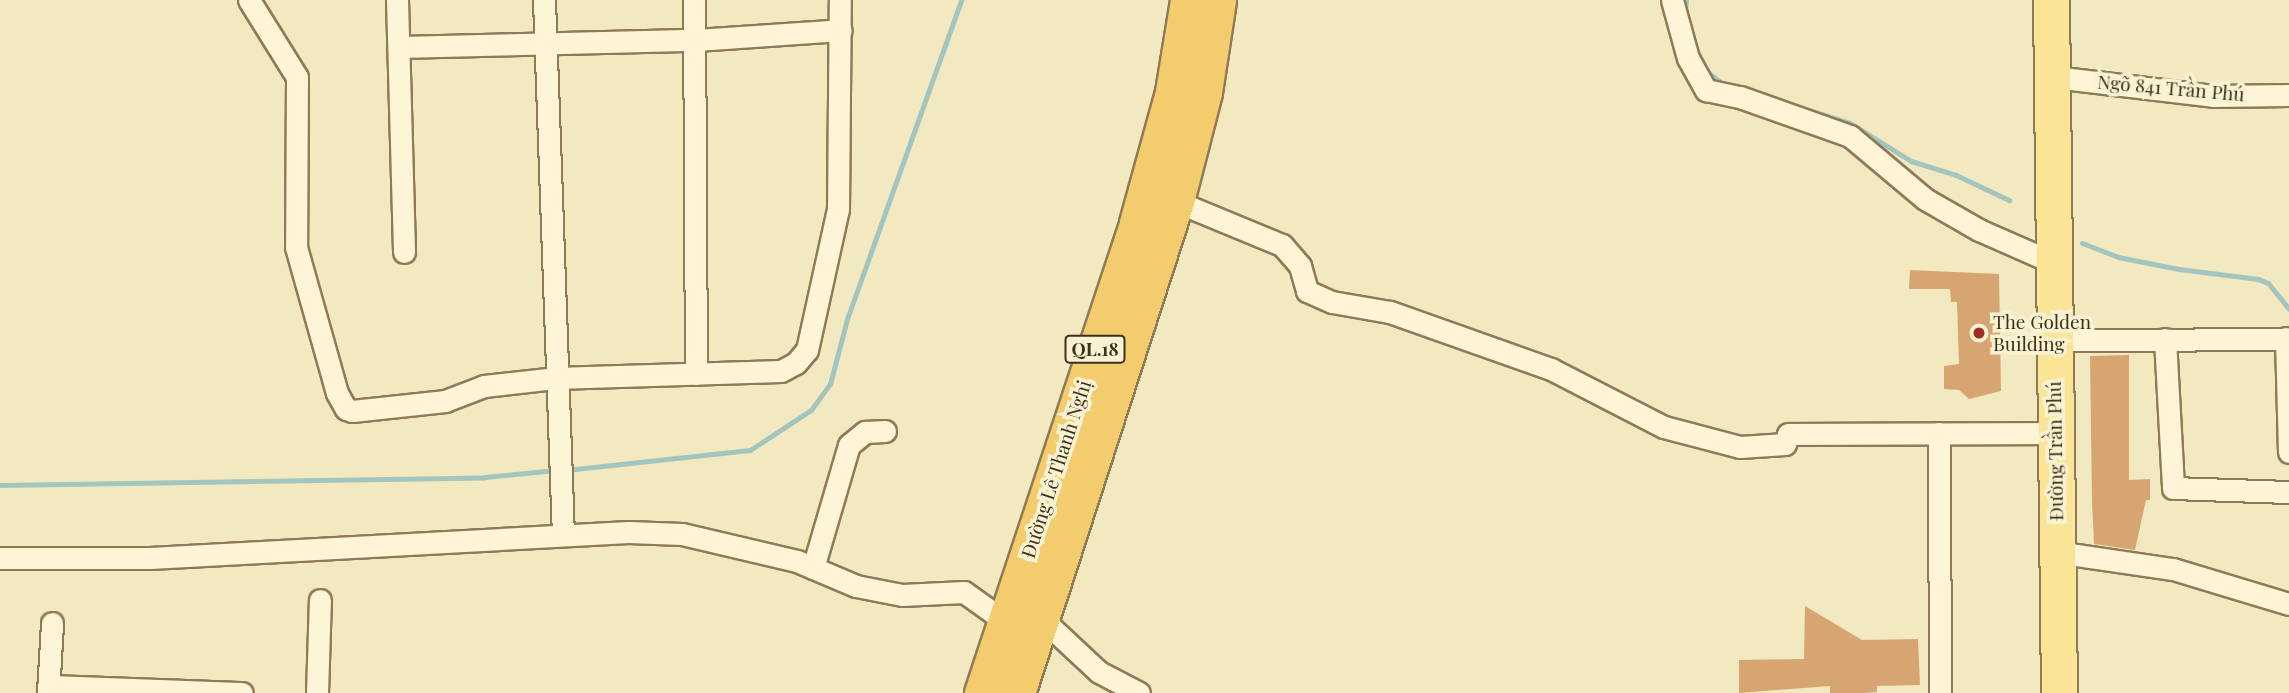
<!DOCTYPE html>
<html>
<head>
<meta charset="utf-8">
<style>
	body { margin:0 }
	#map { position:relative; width:2289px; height:693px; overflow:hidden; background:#f3e9c1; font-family:"Playfair Display",serif }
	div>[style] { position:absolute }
	.stream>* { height:5px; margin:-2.5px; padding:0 2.5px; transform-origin:2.5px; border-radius:2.5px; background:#a4c5be }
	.building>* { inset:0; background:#d6a572 }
	.roads { filter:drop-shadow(2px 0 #8f7a56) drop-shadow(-2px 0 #8f7a56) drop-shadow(0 2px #8f7a56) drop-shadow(0 -2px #8f7a56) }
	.minor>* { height:21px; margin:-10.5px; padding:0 10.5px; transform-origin:10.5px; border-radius:10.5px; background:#fdf5d6 }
	.primary>* { height:35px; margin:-17.5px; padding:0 17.5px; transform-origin:17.5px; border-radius:17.5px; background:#fae495 }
	.trunk>* { height:37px; margin:-18.5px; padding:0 18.5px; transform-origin:18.5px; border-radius:18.5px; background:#f3cc6e }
	.dots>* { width:19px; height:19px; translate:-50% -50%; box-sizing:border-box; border:4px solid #f9f2d2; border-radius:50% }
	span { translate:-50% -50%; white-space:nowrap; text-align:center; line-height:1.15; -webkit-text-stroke:7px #f9f2d2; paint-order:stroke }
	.shield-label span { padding:2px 5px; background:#f9f2d2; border:2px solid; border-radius:5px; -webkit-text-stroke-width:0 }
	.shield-label { font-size:18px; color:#3d2f1c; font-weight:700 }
	.street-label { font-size:19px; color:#3d2f1c }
	.poi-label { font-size:19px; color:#3d2f1c }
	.left { translate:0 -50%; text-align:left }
</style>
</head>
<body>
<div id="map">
	<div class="stream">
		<div style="left:1685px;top:12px;width:12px;rotate:-85deg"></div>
		<div style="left:1706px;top:71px;width:21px;rotate:37deg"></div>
		<div style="left:1799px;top:107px;width:53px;rotate:17.4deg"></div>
		<div style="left:1850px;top:123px;width:72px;rotate:31.9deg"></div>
		<div style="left:1911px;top:161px;width:47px;rotate:17.3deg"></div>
		<div style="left:1956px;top:175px;width:59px;rotate:25.3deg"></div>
		<div style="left:2082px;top:243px;width:39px;rotate:21deg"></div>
		<div style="left:2118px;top:257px;width:62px;rotate:11.1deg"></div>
		<div style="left:2179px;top:269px;width:80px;rotate:7.2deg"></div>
		<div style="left:2258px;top:279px;width:11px;rotate:22deg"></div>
		<div style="left:2268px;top:283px;width:33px;rotate:51deg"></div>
		<div style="left:566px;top:470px;width:185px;rotate:-6.2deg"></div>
		<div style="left:750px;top:450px;width:73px;rotate:-33.3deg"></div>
		<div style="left:811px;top:410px;width:32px;rotate:-54deg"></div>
		<div style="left:830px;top:384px;width:67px;rotate:-75.3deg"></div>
		<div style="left:847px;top:319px;width:339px;rotate:-70.3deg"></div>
		<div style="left:0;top:485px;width:485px;rotate:-0.9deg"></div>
		<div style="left:485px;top:477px;width:71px;rotate:-5.6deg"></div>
	</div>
	<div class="building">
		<div style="clip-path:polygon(1910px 270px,1999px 274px,2001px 391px,1969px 399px,1959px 390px,1944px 389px,1944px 366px,1959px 364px,1957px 302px,1951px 302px,1950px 289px,1909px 289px)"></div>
		<div style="clip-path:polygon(2129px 355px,2129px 480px,2150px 479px,2150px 500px,2146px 500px,2135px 550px,2094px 544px,2092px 503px,2090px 356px)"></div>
		<div style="clip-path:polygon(1805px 606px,1862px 640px,1918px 639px,1920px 685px,1877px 686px,1877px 692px,1864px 693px,1830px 693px,1830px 686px,1739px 693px,1739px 660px,1804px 659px)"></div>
	</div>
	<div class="roads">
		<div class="minor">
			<div style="left:249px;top:0;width:91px;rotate:58.1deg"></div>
			<div style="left:297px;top:77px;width:170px;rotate:90.3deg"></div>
			<div style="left:296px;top:247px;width:152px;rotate:74.3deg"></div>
			<div style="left:337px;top:393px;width:18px;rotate:61deg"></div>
			<div style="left:346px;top:409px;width:6px;rotate:18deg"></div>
			<div style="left:352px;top:411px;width:94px;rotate:-6.1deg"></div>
			<div style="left:445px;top:401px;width:42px;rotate:-21deg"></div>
			<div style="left:484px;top:386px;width:71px;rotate:-6.4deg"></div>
			<div style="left:555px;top:378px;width:226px;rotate:-1.8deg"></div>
			<div style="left:781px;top:371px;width:17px;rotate:-28deg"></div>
			<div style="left:796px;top:363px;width:17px;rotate:-50deg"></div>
			<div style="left:807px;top:350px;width:144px;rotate:-77.6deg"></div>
			<div style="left:838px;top:209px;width:209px;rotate:-89.5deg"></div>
			<div style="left:397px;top:0;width:252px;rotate:88.4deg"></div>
			<div style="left:544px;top:0;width:535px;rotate:87.97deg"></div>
			<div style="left:694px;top:0;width:374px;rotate:89.7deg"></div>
			<div style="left:1672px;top:0;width:60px;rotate:74.6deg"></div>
			<div style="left:1688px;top:58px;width:37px;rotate:61deg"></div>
			<div style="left:1706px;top:90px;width:35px;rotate:12deg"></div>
			<div style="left:1740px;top:97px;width:117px;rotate:19.5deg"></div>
			<div style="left:1850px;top:136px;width:98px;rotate:40deg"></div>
			<div style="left:1925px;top:199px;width:62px;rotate:29.9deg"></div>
			<div style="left:1979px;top:230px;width:80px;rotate:23.7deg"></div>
			<div style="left:399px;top:47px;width:297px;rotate:-1.4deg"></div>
			<div style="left:696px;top:40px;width:145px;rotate:-3.9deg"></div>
			<div style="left:2054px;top:77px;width:160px;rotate:6.8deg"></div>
			<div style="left:2213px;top:96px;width:76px;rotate:-0.8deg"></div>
			<div style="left:1175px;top:201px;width:116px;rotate:22.4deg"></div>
			<div style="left:1282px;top:245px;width:28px;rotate:49deg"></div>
			<div style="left:1300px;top:266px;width:26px;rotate:74deg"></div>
			<div style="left:1307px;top:291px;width:27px;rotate:24deg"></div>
			<div style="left:1332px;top:302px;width:59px;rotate:9.8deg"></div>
			<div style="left:1390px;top:312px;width:171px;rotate:19.5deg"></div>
			<div style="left:1551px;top:369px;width:127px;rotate:27.2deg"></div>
			<div style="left:1664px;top:427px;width:79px;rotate:14.7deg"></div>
			<div style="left:1740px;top:447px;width:45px;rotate:-3.8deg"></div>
			<div style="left:1785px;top:444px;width:10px;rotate:-73deg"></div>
			<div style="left:1788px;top:434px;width:267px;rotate:-0.2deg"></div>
			<div style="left:2286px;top:338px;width:114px;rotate:88.5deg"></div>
			<div style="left:2165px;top:339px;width:149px;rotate:86.9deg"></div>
			<div style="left:2173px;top:488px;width:116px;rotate:2deg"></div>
			<div style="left:2053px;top:340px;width:236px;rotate:-0.2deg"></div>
			<div style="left:1939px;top:433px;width:260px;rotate:89.8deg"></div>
			<div style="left:2056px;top:552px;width:118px;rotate:8.3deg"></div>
			<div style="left:2173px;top:569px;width:121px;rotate:16.8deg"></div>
			<div style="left:0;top:558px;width:150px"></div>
			<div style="left:150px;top:558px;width:479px;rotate:-3.1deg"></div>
			<div style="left:628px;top:532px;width:54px;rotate:2.1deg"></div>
			<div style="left:682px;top:534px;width:118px;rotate:13.2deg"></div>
			<div style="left:797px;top:561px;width:64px;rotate:23deg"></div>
			<div style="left:856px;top:586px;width:47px;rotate:11.1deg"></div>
			<div style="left:902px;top:595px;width:62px;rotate:-2.8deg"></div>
			<div style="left:964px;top:592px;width:52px;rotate:35.5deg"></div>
			<div style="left:813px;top:568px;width:128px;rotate:-73.7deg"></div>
			<div style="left:849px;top:445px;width:21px;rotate:-39deg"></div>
			<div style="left:865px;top:432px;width:20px;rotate:-3deg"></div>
			<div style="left:1041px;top:618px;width:79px;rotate:43deg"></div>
			<div style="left:1099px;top:672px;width:45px;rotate:27.7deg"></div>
			<div style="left:48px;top:686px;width:194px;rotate:2.1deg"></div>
			<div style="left:48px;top:693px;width:70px;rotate:-86.7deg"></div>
			<div style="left:317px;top:693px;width:93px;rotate:-88.2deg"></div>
		</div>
		<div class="primary">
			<div style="left:2051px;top:0;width:693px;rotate:89.34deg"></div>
		</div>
		<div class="trunk">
			<div style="left:983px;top:693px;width:495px;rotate:-71.7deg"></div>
			<div style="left:1138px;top:223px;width:136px;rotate:-74.6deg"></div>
			<div style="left:1174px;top:92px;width:93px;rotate:-80.7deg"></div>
			<div style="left:1016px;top:693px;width:517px;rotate:-72.09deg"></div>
			<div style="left:1175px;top:201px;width:113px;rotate:-75.6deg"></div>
			<div style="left:1203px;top:92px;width:93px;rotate:-81.3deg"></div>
		</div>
	</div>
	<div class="dots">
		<div style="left:1979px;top:333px;background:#a52a1f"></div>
	</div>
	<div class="shield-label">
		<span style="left:1095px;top:349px">QL.18</span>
	</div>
	<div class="street-label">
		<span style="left:2171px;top:88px;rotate:5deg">Ngõ 841 Trần Phú</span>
		<span style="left:2055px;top:451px;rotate:-91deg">Đường Trần Phú</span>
		<span style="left:1056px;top:469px;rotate:-72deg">Đường Lê Thanh Nghị</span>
	</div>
	<div class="poi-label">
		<span class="left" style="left:1993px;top:333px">The Golden<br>Building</span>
	</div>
</div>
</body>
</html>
